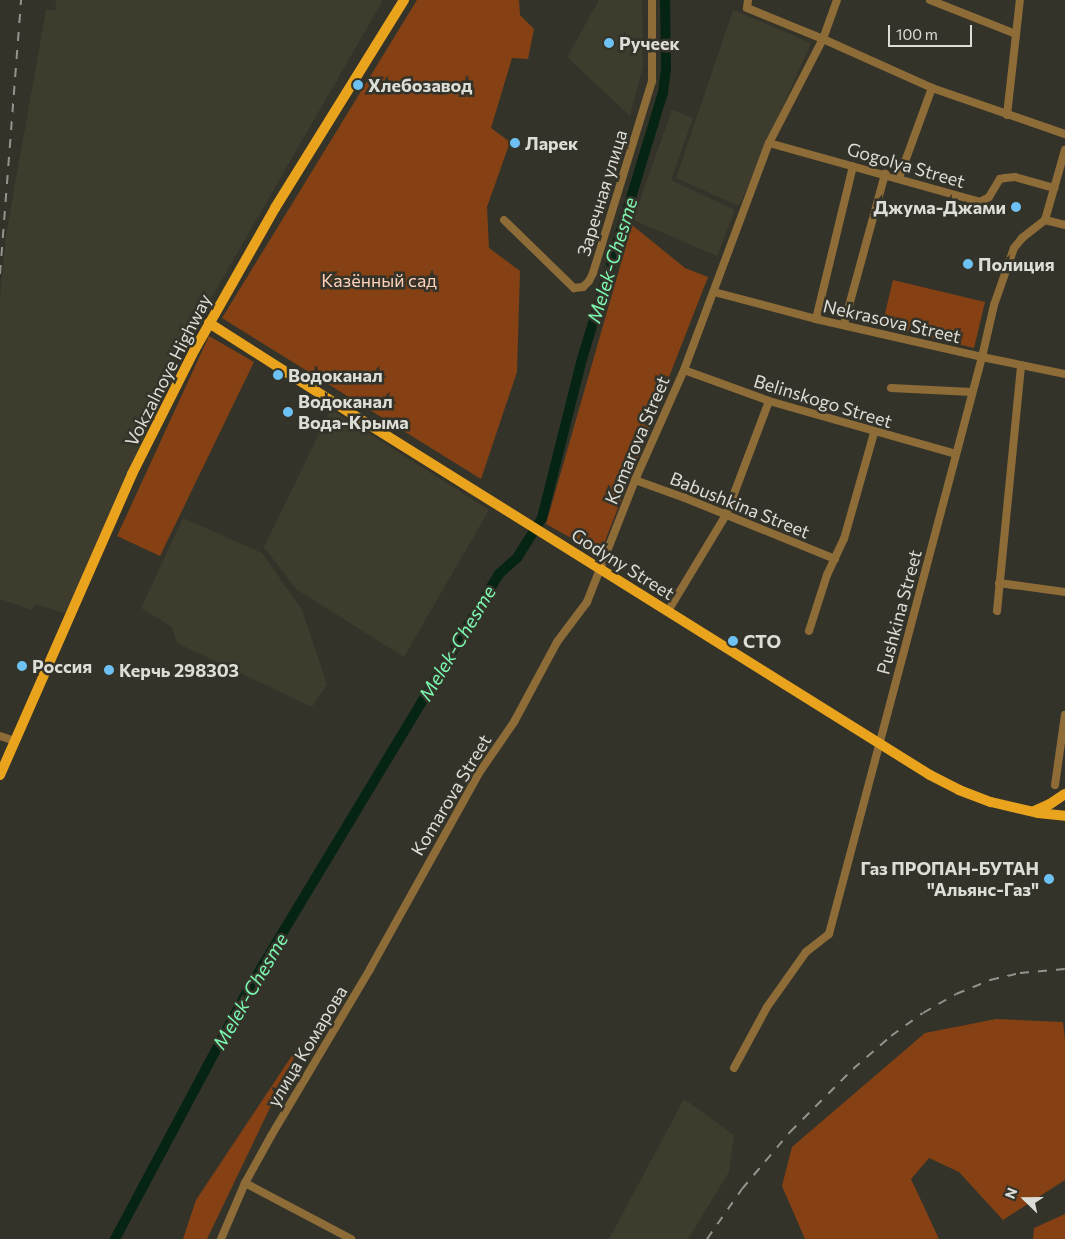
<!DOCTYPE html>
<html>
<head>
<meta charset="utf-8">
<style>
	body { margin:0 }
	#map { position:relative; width:1065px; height:1239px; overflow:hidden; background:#34332a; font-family:Commissioner,sans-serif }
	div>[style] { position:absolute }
	.built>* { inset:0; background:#3e3c2d }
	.green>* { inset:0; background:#854113 }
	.river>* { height:10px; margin:-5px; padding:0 5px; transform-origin:5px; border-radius:5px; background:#052413 }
	.minor>* { height:8px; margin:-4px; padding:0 4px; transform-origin:4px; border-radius:4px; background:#8e6c38 }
	.major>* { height:10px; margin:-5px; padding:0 5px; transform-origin:5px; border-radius:5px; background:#e9a31d }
	.rail>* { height:2px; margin-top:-1px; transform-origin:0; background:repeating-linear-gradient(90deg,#93938c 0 9px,transparent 0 18px) }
	.dots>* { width:14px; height:14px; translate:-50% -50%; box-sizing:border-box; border:2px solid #34332a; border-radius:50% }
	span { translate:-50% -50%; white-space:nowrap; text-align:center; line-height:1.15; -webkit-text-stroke:5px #34332a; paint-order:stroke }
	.poi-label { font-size:18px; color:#ddddd7; font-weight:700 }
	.left { translate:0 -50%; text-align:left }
	.right { translate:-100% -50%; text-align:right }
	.street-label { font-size:18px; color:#ddddd7 }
	.park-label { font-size:18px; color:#fed0b8 }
	.water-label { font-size:19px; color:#7cf9b1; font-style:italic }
	.north { position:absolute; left:1000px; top:1174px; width:50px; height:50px; -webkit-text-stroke:4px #34332a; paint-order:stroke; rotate:292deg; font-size:14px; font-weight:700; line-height:20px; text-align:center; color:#ddddd7 }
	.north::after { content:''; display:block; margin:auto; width:18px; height:22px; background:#ddddd7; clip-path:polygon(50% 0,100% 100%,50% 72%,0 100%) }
	.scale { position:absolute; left:888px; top:25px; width:84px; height:22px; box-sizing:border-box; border:2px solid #ddddd7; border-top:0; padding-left:6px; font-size:15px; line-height:18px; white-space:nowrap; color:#ddddd7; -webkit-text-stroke:4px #34332a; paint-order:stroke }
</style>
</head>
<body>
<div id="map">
	<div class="built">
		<div style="clip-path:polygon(56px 0,383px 0,187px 340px,69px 608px,64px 613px,36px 604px,32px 610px,0 599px,0 297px,6px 235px,46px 10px,55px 10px)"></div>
		<div style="clip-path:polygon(599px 0,642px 0,643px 67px,630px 116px,567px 57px)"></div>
		<div style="clip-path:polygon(733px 10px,811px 43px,739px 206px,676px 178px)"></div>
		<div style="clip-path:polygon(672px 110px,693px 118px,671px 180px,735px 210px,717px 256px,633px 220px)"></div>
		<div style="clip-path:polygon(331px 409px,489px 510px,404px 657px,296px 589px,264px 547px)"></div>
		<div style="clip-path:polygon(183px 518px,262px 553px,302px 610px,327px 684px,312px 707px,177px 643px,172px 627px,141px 608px)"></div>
		<div style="clip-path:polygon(684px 1099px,734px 1135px,729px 1172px,688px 1239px,609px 1239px)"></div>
	</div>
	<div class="green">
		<div style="clip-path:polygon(417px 0,519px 0,520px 15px,534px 29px,528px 59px,512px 58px,491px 128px,510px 142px,487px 207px,489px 248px,520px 271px,517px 372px,481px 479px,222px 318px)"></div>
		<div style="clip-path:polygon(632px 225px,685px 268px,708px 277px,600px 554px,546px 524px)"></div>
		<div style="clip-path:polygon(893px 280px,985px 302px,974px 348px,882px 326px)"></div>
		<div style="clip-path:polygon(209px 336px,254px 362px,160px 556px,117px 536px)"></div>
		<div style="clip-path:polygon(996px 1019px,1063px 1022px,1065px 1039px,1065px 1180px,1003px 1220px,959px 1172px,929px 1158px,911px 1179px,939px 1239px,805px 1239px,782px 1186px,792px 1147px,925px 1033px)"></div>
		<div style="clip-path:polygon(303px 1039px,207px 1239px,183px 1239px,196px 1200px)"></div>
		<div style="clip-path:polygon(1065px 1214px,1065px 1239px,1033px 1239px,1034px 1228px)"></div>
	</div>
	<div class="river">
		<div style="left:115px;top:1239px;width:282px;rotate:-61.9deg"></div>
		<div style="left:248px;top:990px;width:486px;rotate:-58.9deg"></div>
		<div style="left:499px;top:574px;width:24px;rotate:-42deg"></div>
		<div style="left:517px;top:558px;width:47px;rotate:-58deg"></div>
		<div style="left:542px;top:518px;width:164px;rotate:-75.9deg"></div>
		<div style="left:582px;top:359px;width:278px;rotate:-73.1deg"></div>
		<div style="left:663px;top:93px;width:24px;rotate:-83deg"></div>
		<div style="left:666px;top:69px;width:69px;rotate:-90.8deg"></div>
	</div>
	<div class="minor">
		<div style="left:748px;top:0;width:8px;rotate:97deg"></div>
		<div style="left:747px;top:8px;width:82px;rotate:22.2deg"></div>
		<div style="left:823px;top:39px;width:120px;rotate:24.2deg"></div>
		<div style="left:932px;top:88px;width:141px;rotate:19.1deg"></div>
		<div style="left:930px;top:0;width:92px;rotate:21.6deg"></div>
		<div style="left:1007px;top:115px;width:116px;rotate:-83.6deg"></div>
		<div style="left:769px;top:143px;width:219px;rotate:15.6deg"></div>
		<div style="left:980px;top:202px;width:10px;rotate:-29deg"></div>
		<div style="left:989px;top:197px;width:21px;rotate:-59deg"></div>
		<div style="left:1000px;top:179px;width:5px;rotate:-11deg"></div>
		<div style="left:1005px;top:178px;width:10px;rotate:-6deg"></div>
		<div style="left:1015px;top:177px;width:41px;rotate:15.8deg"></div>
		<div style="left:899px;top:178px;width:96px;rotate:-69.9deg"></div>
		<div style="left:504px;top:220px;width:98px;rotate:44.2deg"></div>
		<div style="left:574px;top:288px;width:9px;rotate:-6deg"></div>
		<div style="left:583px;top:287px;width:8px;rotate:-45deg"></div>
		<div style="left:589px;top:281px;width:9px;rotate:-63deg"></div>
		<div style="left:593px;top:273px;width:201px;rotate:-72.9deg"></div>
		<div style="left:652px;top:81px;width:81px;rotate:-90deg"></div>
		<div style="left:1045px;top:220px;width:21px;rotate:14deg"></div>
		<div style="left:714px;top:292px;width:106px;rotate:14.8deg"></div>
		<div style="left:816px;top:319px;width:170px;rotate:12.9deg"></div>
		<div style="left:982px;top:357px;width:85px;rotate:11.6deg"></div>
		<div style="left:816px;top:319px;width:157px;rotate:-76.4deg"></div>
		<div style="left:844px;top:324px;width:156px;rotate:-74.7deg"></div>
		<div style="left:684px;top:370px;width:90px;rotate:20deg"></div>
		<div style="left:769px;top:401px;width:194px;rotate:15.8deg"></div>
		<div style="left:891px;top:388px;width:81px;rotate:2.8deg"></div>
		<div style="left:635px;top:480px;width:53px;rotate:19.8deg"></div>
		<div style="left:685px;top:498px;width:162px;rotate:22.1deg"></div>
		<div style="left:999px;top:583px;width:67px;rotate:7.8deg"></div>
		<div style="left:668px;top:611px;width:112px;rotate:-58.9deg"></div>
		<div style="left:726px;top:515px;width:122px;rotate:-69.3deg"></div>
		<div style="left:997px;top:611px;width:247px;rotate:-84.4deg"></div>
		<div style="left:809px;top:631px;width:59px;rotate:-72.2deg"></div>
		<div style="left:827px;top:575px;width:40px;rotate:-65deg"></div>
		<div style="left:844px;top:539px;width:110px;rotate:-74.2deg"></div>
		<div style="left:0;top:736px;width:16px;rotate:18deg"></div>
		<div style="left:1055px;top:785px;width:71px;rotate:-81.9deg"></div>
		<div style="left:734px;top:1068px;width:69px;rotate:-61.6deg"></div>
		<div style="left:767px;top:1007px;width:67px;rotate:-54.7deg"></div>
		<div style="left:806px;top:952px;width:29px;rotate:-38deg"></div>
		<div style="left:829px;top:934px;width:597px;rotate:-75.15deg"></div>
		<div style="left:982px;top:357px;width:53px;rotate:-77deg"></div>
		<div style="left:994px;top:305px;width:60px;rotate:-70.7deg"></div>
		<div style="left:1014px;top:248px;width:13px;rotate:-51deg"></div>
		<div style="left:1022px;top:238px;width:29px;rotate:-38deg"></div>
		<div style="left:1045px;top:220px;width:73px;rotate:-74.1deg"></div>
		<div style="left:245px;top:1183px;width:120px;rotate:27.8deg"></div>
		<div style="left:221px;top:1239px;width:61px;rotate:-66.8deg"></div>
		<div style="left:245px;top:1183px;width:54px;rotate:-61deg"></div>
		<div style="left:271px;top:1136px;width:194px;rotate:-59.3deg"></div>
		<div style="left:370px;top:969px;width:224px;rotate:-60.9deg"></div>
		<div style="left:479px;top:773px;width:62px;rotate:-55.5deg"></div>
		<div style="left:514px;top:722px;width:91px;rotate:-61.7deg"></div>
		<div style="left:557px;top:642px;width:50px;rotate:-53.1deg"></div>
		<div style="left:587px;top:602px;width:131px;rotate:-68.5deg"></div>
		<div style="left:635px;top:480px;width:120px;rotate:-66deg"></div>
		<div style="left:684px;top:370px;width:242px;rotate:-69.5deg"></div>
		<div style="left:769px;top:143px;width:117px;rotate:-62.6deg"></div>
		<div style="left:823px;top:39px;width:41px;rotate:-70.3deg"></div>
	</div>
	<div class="major">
		<div style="left:209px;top:323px;width:169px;rotate:32.5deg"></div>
		<div style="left:352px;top:414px;width:681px;rotate:31.99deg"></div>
		<div style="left:930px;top:775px;width:33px;rotate:27deg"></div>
		<div style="left:959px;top:790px;width:34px;rotate:21deg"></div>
		<div style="left:991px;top:802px;width:48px;rotate:13.2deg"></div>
		<div style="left:1038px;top:813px;width:27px;rotate:6deg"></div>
		<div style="left:0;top:775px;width:329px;rotate:-66.3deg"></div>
		<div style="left:132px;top:474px;width:140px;rotate:-63.3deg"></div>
		<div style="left:195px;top:349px;width:162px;rotate:-60.4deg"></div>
		<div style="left:275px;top:208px;width:245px;rotate:-58.2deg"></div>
		<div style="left:1034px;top:811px;width:17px;rotate:-24deg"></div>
		<div style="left:1050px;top:804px;width:18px;rotate:-34deg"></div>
	</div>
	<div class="rail">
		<div style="left:0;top:274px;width:275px;rotate:-85.6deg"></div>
		<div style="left:707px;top:1239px;width:61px;rotate:-55deg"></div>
		<div style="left:742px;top:1189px;width:75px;rotate:-49.9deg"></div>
		<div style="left:790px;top:1132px;width:89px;rotate:-45deg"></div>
		<div style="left:853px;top:1069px;width:50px;rotate:-41deg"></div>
		<div style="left:891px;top:1036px;width:39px;rotate:-36deg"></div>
		<div style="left:923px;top:1013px;width:38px;rotate:-30deg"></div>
		<div style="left:956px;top:994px;width:37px;rotate:-22deg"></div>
		<div style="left:990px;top:980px;width:31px;rotate:-13deg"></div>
		<div style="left:1020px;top:973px;width:45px;rotate:-5.1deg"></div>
	</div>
	<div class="dots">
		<div style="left:609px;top:43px;background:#6ec2f3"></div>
		<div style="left:358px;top:85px;background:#6ec2f3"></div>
		<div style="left:515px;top:143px;background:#6ec2f3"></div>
		<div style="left:1016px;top:207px;background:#6ec2f3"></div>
		<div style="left:968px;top:264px;background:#6ec2f3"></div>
		<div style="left:278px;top:375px;background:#6ec2f3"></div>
		<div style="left:288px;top:412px;background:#6ec2f3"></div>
		<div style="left:733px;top:641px;background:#6ec2f3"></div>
		<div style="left:22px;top:666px;background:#6ec2f3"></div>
		<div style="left:109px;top:670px;background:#6ec2f3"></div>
		<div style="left:1049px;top:879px;background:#6ec2f3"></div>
	</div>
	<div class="poi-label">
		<span class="left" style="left:619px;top:43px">Ручеек</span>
		<span class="left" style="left:368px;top:85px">Хлебозавод</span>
		<span class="left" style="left:525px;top:143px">Ларек</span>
		<span class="right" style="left:1006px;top:207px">Джума-Джами</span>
		<span class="left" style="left:978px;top:264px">Полиция</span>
		<span class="left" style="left:288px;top:375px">Водоканал</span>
		<span class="left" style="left:298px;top:412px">Водоканал<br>Вода-Крыма</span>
		<span class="left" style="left:743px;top:641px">СТО</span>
		<span class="left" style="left:32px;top:666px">Россия</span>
		<span class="left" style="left:119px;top:670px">Керчь 298303</span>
		<span class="right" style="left:1039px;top:879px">Газ ПРОПАН-БУТАН<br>"Альянс-Газ"</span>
	</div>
	<div class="street-label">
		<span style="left:906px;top:165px;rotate:16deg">Gogolya Street</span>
		<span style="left:602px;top:193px;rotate:-73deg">Заречная улица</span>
		<span style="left:892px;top:321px;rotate:13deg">Nekrasova Street</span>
		<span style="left:168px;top:370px;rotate:-63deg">Vokzalnoye Highway</span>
		<span style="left:823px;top:401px;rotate:17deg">Belinskogo Street</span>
		<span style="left:637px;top:440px;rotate:-67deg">Komarova Street</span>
		<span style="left:740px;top:505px;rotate:22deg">Babushkina Street</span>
		<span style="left:623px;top:564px;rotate:32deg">Godyny Street</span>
		<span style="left:899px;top:612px;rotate:-75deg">Pushkina Street</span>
		<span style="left:451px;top:795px;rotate:-59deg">Komarova Street</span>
		<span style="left:307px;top:1046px;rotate:-59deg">улица Комарова</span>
	</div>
	<div class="park-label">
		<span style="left:379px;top:280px">Казённый сад</span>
	</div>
	<div class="water-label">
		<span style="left:612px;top:260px;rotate:-73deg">Melek-Chesme</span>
		<span style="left:457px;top:643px;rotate:-59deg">Melek-Chesme</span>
		<span style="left:250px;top:991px;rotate:-60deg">Melek-Chesme</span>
	</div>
	<div class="north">N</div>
	<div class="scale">100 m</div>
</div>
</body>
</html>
